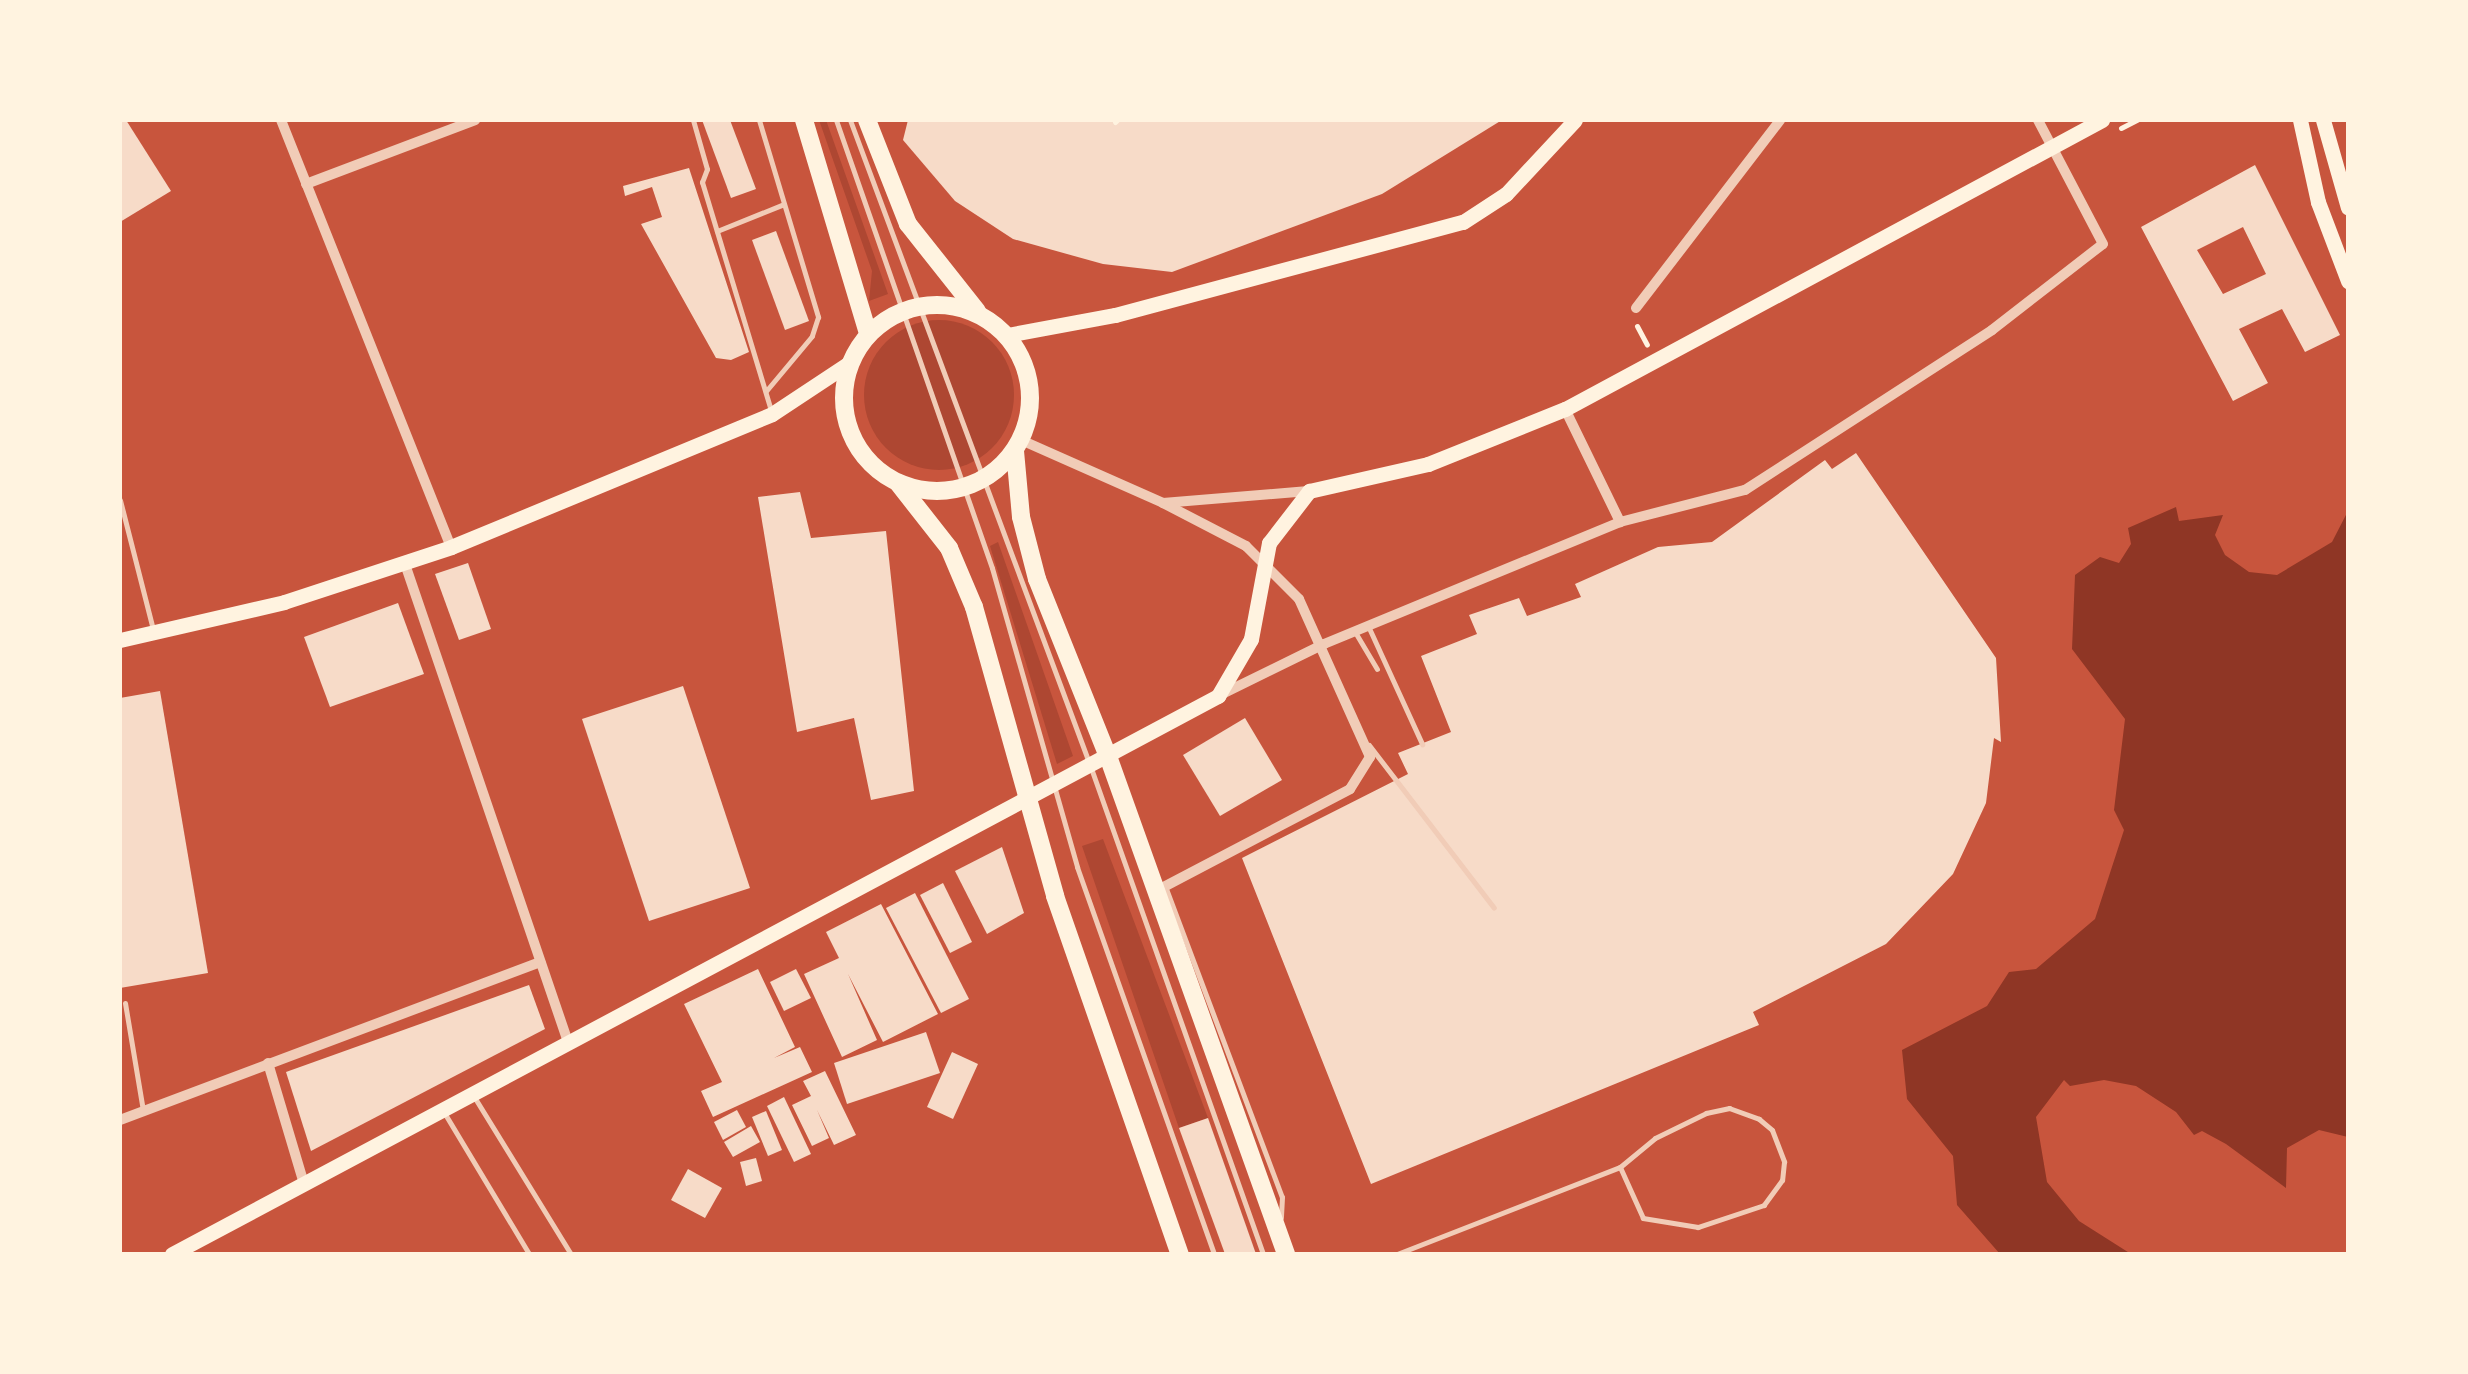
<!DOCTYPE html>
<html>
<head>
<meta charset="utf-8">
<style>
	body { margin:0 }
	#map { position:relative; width:2468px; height:1374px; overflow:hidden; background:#c8553d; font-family:"Space Grotesk",sans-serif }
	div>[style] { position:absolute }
	.green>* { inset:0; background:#ae4732 }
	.round { border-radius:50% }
	.water>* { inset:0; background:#8f3625 }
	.building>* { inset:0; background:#f7dbc8 }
	.path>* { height:5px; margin:-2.5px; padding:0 2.5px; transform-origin:2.5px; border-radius:2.5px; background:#fff3e0 }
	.service>* { height:5px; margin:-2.5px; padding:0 2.5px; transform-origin:2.5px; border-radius:2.5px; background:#f1ccb7 }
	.minor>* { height:10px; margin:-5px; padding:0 5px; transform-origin:5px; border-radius:5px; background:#f1ccb7 }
	.secondary>* { height:15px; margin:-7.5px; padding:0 7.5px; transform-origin:7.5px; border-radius:7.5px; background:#fff3e0 }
	.trunk>* { height:18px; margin:-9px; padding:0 9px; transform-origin:9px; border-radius:9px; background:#fff3e0 }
	.trunk>.ring { margin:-9px; padding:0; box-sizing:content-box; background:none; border:18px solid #fff3e0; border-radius:50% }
	span { translate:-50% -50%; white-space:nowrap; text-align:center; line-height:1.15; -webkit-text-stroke:8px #fff3e0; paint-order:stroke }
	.frame { position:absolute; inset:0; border:122px solid #fff3e0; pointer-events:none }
</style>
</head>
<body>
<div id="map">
	<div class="green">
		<div style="clip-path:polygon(819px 120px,826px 120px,888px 294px,869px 301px,872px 271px)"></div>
		<div class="round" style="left:864px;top:320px;width:150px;height:150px"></div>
		<div style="clip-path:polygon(998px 542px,1073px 756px,1057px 764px,990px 546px)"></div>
		<div style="clip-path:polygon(1103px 839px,1208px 1118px,1179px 1128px,1082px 846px)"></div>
	</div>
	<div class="water">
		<div style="clip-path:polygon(2176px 507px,2179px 521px,2223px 515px,2215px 535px,2225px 555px,2249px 572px,2277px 575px,2332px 542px,2348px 511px,2348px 1137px,2319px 1130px,2287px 1148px,2286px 1188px,2226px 1144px,2202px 1131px,2194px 1135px,2176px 1112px,2136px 1086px,2104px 1080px,2070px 1086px,2064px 1080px,2036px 1117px,2047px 1182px,2079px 1221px,2131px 1254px,2000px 1254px,1957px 1205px,1953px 1156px,1907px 1099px,1902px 1050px,1987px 1006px,2009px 972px,2036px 969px,2095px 919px,2124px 830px,2114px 810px,2125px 719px,2072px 649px,2075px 575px,2100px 557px,2119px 563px,2131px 544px,2128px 528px)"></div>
	</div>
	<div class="building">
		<div style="clip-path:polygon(120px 120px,126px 120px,171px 191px,120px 222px)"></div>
		<div style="clip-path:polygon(702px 120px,730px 120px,756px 189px,731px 198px)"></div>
		<div style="clip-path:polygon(908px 120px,1502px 120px,1382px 194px,1172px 272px,1103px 264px,1013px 239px,955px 201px,903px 140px)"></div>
		<div style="clip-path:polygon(evenodd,2255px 165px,2340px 335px,2305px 352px,2282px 309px,2239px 329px,2268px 383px,2233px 401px,2141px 227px,2255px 165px,2243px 227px,2266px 274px,2223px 294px,2197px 250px,2243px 227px)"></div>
		<div style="clip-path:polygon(689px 168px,749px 352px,731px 360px,716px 358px,641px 224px,662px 217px,652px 187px,625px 196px,623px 186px)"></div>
		<div style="clip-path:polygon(776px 231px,809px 321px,785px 330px,752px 240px)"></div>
		<div style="clip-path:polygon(1856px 453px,1996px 658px,2001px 742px,1994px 738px,1986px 803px,1953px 874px,1886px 944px,1753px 1012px,1759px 1025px,1371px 1184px,1242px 858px,1408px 774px,1398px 753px,1451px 732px,1421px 656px,1477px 634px,1469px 615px,1519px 598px,1527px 616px,1581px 597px,1575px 584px,1658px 547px,1712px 542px,1825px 460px,1832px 469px)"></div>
		<div style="clip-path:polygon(800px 492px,811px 538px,886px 531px,914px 791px,871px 800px,854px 718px,797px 732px,758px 497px)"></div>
		<div style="clip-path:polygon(468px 563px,491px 629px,459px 640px,435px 574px)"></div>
		<div style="clip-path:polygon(398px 603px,424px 674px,330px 707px,304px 637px)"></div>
		<div style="clip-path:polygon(683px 686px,750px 888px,649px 921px,582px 719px)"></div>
		<div style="clip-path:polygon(160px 691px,208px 973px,120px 988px,120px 698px)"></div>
		<div style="clip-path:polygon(1245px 718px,1282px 780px,1220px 816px,1183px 755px)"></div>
		<div style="clip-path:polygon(1002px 847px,1024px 913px,987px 934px,955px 871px)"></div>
		<div style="clip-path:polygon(943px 883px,972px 942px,950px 953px,920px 895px)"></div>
		<div style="clip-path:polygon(915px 893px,969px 999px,941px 1013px,886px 908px)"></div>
		<div style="clip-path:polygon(881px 904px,938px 1014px,883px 1042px,848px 974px,877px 1040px,842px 1057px,804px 974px,839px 958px,826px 932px)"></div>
		<div style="clip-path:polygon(758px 969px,795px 1047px,774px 1058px,800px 1047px,812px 1072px,713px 1117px,701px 1091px,722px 1082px,684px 1004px)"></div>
		<div style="clip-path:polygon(796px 969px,811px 998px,784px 1011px,770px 982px)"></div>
		<div style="clip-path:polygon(529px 985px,545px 1029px,311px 1151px,286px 1072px)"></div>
		<div style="clip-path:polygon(926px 1032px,940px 1073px,847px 1104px,834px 1063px)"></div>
		<div style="clip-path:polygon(952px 1052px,978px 1064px,953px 1119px,927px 1107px)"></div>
		<div style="clip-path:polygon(825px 1071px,856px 1135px,834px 1145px,817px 1110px,829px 1138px,812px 1146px,792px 1105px,811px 1096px,803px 1081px)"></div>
		<div style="clip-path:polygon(784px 1097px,811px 1154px,794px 1162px,767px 1106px)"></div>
		<div style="clip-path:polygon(737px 1110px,746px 1127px,723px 1140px,714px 1122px)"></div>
		<div style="clip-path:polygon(766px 1111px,782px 1150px,768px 1156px,752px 1117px)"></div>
		<div style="clip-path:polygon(1208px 1118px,1256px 1254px,1225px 1254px,1179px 1128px)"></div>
		<div style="clip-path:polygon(751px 1126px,760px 1142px,733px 1157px,724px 1142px)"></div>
		<div style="clip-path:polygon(756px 1158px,762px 1181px,746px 1186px,740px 1162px)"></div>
		<div style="clip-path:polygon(688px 1169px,722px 1188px,705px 1218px,671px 1200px)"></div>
	</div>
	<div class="path">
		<div style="left:1115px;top:122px;width:3px;rotate:-45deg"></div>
		<div style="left:2121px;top:128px;width:18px;rotate:-27deg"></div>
		<div style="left:1637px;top:326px;width:21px;rotate:62deg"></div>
	</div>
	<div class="service">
		<div style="left:693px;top:120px;width:51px;rotate:74.1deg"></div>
		<div style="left:707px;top:169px;width:14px;rotate:111deg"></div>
		<div style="left:702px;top:182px;width:239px;rotate:73.2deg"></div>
		<div style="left:759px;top:120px;width:206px;rotate:73.3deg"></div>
		<div style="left:818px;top:317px;width:20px;rotate:108deg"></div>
		<div style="left:812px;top:336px;width:72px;rotate:129.9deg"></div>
		<div style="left:836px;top:120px;width:474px;rotate:70.8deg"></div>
		<div style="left:992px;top:568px;width:311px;rotate:74.1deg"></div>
		<div style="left:1077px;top:867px;width:411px;rotate:70.5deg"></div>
		<div style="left:850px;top:120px;width:691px;rotate:69.6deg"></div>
		<div style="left:1091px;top:768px;width:516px;rotate:70.51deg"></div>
		<div style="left:717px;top:231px;width:72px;rotate:-21.9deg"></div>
		<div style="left:120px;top:500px;width:133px;rotate:75.7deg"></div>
		<div style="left:1369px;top:628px;width:128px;rotate:65.4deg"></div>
		<div style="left:1355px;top:632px;width:43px;rotate:59.3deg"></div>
		<div style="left:1369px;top:745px;width:205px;rotate:52.5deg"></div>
		<div style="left:1165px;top:886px;width:332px;rotate:69.4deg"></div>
		<div style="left:1282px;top:1197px;width:21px;rotate:93deg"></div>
		<div style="left:125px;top:1003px;width:109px;rotate:80.5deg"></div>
		<div style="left:473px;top:1095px;width:187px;rotate:58.4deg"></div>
		<div style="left:445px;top:1114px;width:163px;rotate:59deg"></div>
		<div style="left:1397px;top:1254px;width:239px;rotate:-21.3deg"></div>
		<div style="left:1620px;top:1167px;width:45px;rotate:-39.6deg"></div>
		<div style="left:1655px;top:1138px;width:57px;rotate:-26.1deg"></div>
		<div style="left:1706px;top:1113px;width:24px;rotate:-12deg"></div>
		<div style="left:1729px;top:1108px;width:32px;rotate:20deg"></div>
		<div style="left:1759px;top:1119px;width:17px;rotate:40deg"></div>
		<div style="left:1772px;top:1130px;width:34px;rotate:69deg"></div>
		<div style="left:1784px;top:1162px;width:18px;rotate:96deg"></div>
		<div style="left:1782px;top:1180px;width:31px;rotate:126deg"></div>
		<div style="left:1764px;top:1205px;width:70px;rotate:161.6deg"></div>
		<div style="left:1698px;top:1227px;width:56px;rotate:-170.7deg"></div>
		<div style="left:1643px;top:1218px;width:56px;rotate:-114.3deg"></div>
	</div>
	<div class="minor">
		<div style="left:281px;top:120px;width:460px;rotate:68.3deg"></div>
		<div style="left:306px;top:184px;width:181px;rotate:-20.7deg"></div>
		<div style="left:1636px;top:308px;width:237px;rotate:-52.5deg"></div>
		<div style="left:1565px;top:409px;width:126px;rotate:64deg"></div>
		<div style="left:1021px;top:440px;width:155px;rotate:23.9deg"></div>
		<div style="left:1163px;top:503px;width:146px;rotate:-4.7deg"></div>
		<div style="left:405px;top:564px;width:508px;rotate:71.17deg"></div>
		<div style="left:1218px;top:696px;width:118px;rotate:-26.1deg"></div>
		<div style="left:1324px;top:644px;width:320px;rotate:-22.4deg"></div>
		<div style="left:1620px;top:522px;width:129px;rotate:-14.4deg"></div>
		<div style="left:1745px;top:490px;width:294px;rotate:-32.9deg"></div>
		<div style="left:1992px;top:330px;width:140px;rotate:-37.8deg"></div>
		<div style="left:2103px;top:244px;width:140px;rotate:-117.7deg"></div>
		<div style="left:1156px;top:891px;width:219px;rotate:-27.7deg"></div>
		<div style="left:1350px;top:789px;width:38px;rotate:-58deg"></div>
		<div style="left:1370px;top:757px;width:173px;rotate:-114.2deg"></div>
		<div style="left:1299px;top:599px;width:75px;rotate:-135deg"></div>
		<div style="left:1246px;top:546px;width:93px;rotate:-152.6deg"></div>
		<div style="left:268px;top:1063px;width:126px;rotate:73.4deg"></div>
		<div style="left:120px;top:1120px;width:449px;rotate:-20.6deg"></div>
	</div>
	<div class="secondary">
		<div style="left:2300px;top:120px;width:84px;rotate:77.6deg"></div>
		<div style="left:2318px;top:202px;width:85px;rotate:69.2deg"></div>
		<div style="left:2323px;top:120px;width:91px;rotate:74.1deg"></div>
		<div style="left:1007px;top:335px;width:110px;rotate:-10.5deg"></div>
		<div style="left:1115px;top:315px;width:360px;rotate:-15deg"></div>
		<div style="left:1463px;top:222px;width:51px;rotate:-33.1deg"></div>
		<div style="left:1506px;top:194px;width:101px;rotate:-47deg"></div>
		<div style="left:120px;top:640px;width:168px;rotate:-13deg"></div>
		<div style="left:284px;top:602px;width:176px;rotate:-18.2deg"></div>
		<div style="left:451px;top:547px;width:347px;rotate:-22.5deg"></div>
		<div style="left:772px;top:414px;width:92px;rotate:-33.5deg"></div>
		<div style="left:172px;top:1254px;width:1186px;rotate:-28.08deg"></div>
		<div style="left:1218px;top:696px;width:66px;rotate:-59.9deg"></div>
		<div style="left:1251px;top:639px;width:98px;rotate:-79.4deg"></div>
		<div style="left:1269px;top:543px;width:66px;rotate:-52.4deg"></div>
		<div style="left:1309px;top:491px;width:122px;rotate:-12.8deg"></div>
		<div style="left:1428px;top:464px;width:148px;rotate:-21.9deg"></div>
		<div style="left:1565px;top:409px;width:610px;rotate:-28.29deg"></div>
	</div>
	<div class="trunk">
		<div style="left:804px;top:120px;width:223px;rotate:73.3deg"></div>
		<div style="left:867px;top:120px;width:112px;rotate:68.5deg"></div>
		<div style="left:908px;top:224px;width:111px;rotate:51.6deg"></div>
		<div class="ring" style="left:844px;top:305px;width:168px;height:168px"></div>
		<div style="left:1015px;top:451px;width:66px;rotate:84.8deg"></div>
		<div style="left:1021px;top:517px;width:64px;rotate:75.5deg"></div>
		<div style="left:1037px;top:579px;width:194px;rotate:68.2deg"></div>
		<div style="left:1109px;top:759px;width:526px;rotate:70.32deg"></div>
		<div style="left:898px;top:483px;width:83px;rotate:51.9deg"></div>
		<div style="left:949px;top:548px;width:64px;rotate:67deg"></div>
		<div style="left:974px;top:607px;width:300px;rotate:74.3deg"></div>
		<div style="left:1055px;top:896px;width:379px;rotate:70.8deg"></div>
	</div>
	<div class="frame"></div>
</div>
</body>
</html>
